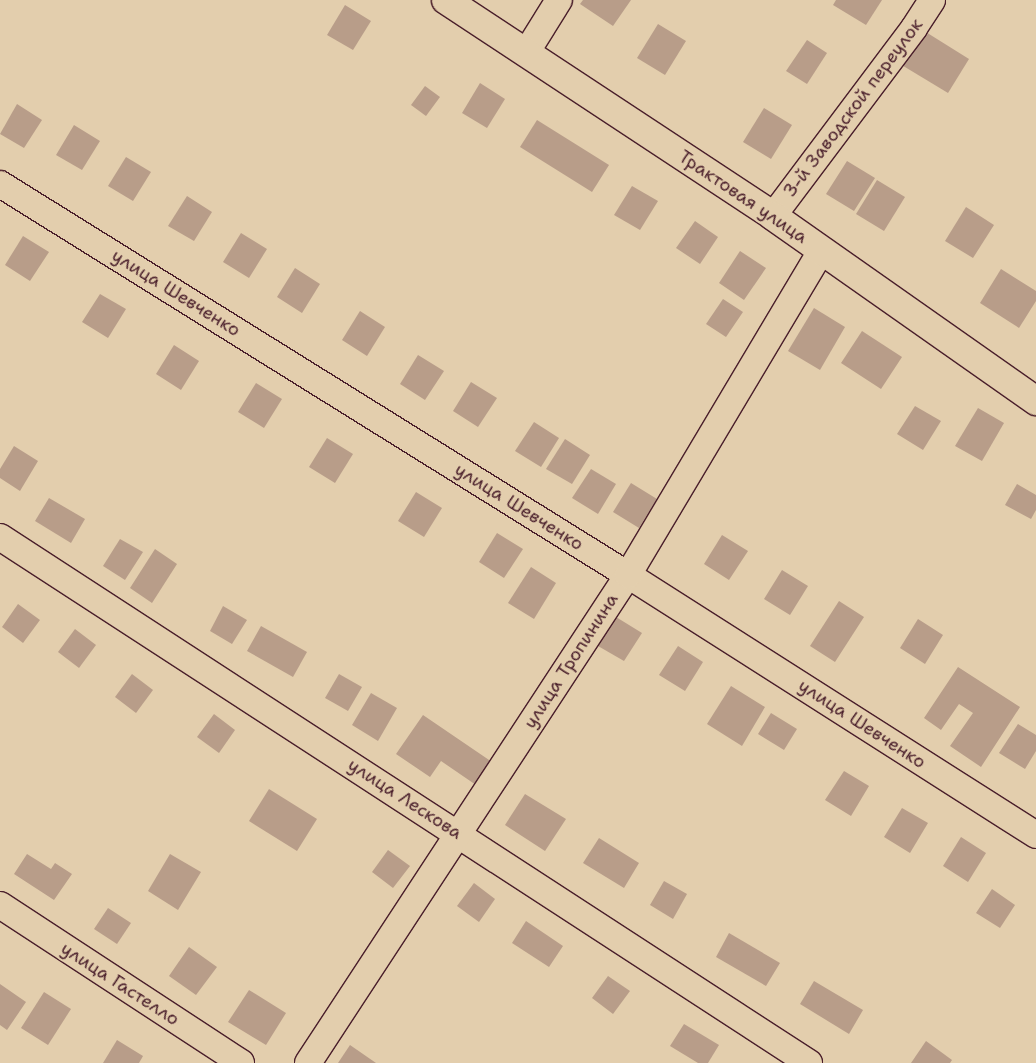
<!DOCTYPE html>
<html>
<head>
<meta charset="utf-8">
<style>
	body { margin:0 }
	#map { position:relative; width:1036px; height:1063px; overflow:hidden; background:#e3cead; font-family:"Shantell Sans",sans-serif }
	div>[style] { position:absolute }
	.building>* { inset:0; background:#b89d89 }
	.roads { filter:drop-shadow(1px 0 #4a1f2b) drop-shadow(-1px 0 #4a1f2b) drop-shadow(0 1px #4a1f2b) drop-shadow(0 -1px #4a1f2b) }
	.street>* { height:26px; margin:-13px; padding:0 13px; transform-origin:13px; border-radius:13px; background:#e3cead }
	.secondary>* { height:28px; margin:-14px; padding:0 14px; transform-origin:14px; border-radius:14px; background:#e3cead }
	span { translate:-50% -50%; white-space:nowrap; text-align:center; line-height:1.15; -webkit-text-stroke:4px #e3cead; paint-order:stroke }
	.street-label { font-size:18px; color:#4a1f2b }
</style>
</head>
<body>
<div id="map">
	<div class="building">
		<div style="clip-path:polygon(583px 0,631px 0,613px 26px,580px 4px)"></div>
		<div style="clip-path:polygon(836px 0,882px 0,866px 25px,833px 5px)"></div>
		<div style="clip-path:polygon(345px 5px,371px 21px,353px 50px,327px 35px)"></div>
		<div style="clip-path:polygon(658px 24px,686px 41px,665px 75px,637px 58px)"></div>
		<div style="clip-path:polygon(921px 29px,969px 59px,948px 93px,900px 64px)"></div>
		<div style="clip-path:polygon(807px 40px,827px 53px,807px 84px,786px 71px)"></div>
		<div style="clip-path:polygon(480px 83px,505px 99px,487px 128px,462px 113px)"></div>
		<div style="clip-path:polygon(425px 86px,440px 97px,426px 116px,411px 105px)"></div>
		<div style="clip-path:polygon(17px 104px,42px 120px,24px 148px,0 134px)"></div>
		<div style="clip-path:polygon(764px 108px,792px 125px,771px 159px,743px 142px)"></div>
		<div style="clip-path:polygon(537px 120px,609px 165px,592px 192px,520px 147px)"></div>
		<div style="clip-path:polygon(74px 125px,100px 141px,82px 170px,56px 155px)"></div>
		<div style="clip-path:polygon(126px 157px,151px 172px,133px 201px,108px 186px)"></div>
		<div style="clip-path:polygon(847px 161px,875px 178px,854px 211px,826px 194px)"></div>
		<div style="clip-path:polygon(877px 180px,905px 197px,884px 231px,856px 214px)"></div>
		<div style="clip-path:polygon(632px 186px,658px 201px,640px 230px,614px 215px)"></div>
		<div style="clip-path:polygon(187px 196px,212px 212px,194px 241px,168px 226px)"></div>
		<div style="clip-path:polygon(966px 207px,994px 225px,973px 258px,945px 241px)"></div>
		<div style="clip-path:polygon(695px 221px,718px 237px,700px 264px,676px 248px)"></div>
		<div style="clip-path:polygon(241px 233px,267px 249px,249px 278px,223px 262px)"></div>
		<div style="clip-path:polygon(23px 236px,49px 252px,30px 281px,5px 265px)"></div>
		<div style="clip-path:polygon(740px 251px,766px 268px,744px 300px,719px 283px)"></div>
		<div style="clip-path:polygon(295px 268px,320px 284px,302px 313px,277px 297px)"></div>
		<div style="clip-path:polygon(1001px 269px,1036px 291px,1036px 301px,1019px 328px,980px 303px)"></div>
		<div style="clip-path:polygon(100px 294px,126px 309px,108px 338px,82px 322px)"></div>
		<div style="clip-path:polygon(723px 299px,743px 312px,726px 337px,706px 324px)"></div>
		<div style="clip-path:polygon(814px 308px,845px 327px,820px 370px,788px 351px)"></div>
		<div style="clip-path:polygon(360px 311px,385px 327px,367px 356px,342px 340px)"></div>
		<div style="clip-path:polygon(862px 331px,902px 357px,881px 389px,841px 363px)"></div>
		<div style="clip-path:polygon(174px 345px,199px 361px,181px 390px,156px 374px)"></div>
		<div style="clip-path:polygon(418px 355px,444px 371px,425px 400px,400px 384px)"></div>
		<div style="clip-path:polygon(471px 382px,497px 398px,478px 427px,453px 411px)"></div>
		<div style="clip-path:polygon(256px 383px,282px 399px,264px 428px,238px 412px)"></div>
		<div style="clip-path:polygon(915px 406px,941px 421px,923px 450px,897px 434px)"></div>
		<div style="clip-path:polygon(978px 408px,1004px 423px,982px 461px,955px 446px)"></div>
		<div style="clip-path:polygon(534px 422px,559px 438px,541px 467px,515px 451px)"></div>
		<div style="clip-path:polygon(327px 438px,353px 454px,335px 483px,309px 467px)"></div>
		<div style="clip-path:polygon(565px 439px,590px 455px,572px 484px,546px 469px)"></div>
		<div style="clip-path:polygon(14px 446px,38px 461px,20px 491px,0 478px,0 469px)"></div>
		<div style="clip-path:polygon(591px 469px,616px 484px,598px 514px,572px 498px)"></div>
		<div style="clip-path:polygon(631px 483px,657px 499px,639px 528px,613px 512px)"></div>
		<div style="clip-path:polygon(1017px 484px,1036px 495px,1036px 510px,1031px 519px,1005px 505px)"></div>
		<div style="clip-path:polygon(416px 492px,442px 508px,424px 537px,398px 521px)"></div>
		<div style="clip-path:polygon(49px 498px,85px 519px,71px 543px,35px 521px)"></div>
		<div style="clip-path:polygon(497px 533px,523px 549px,504px 578px,479px 562px)"></div>
		<div style="clip-path:polygon(722px 535px,748px 551px,729px 580px,704px 564px)"></div>
		<div style="clip-path:polygon(120px 539px,143px 552px,125px 580px,103px 566px)"></div>
		<div style="clip-path:polygon(155px 549px,177px 564px,152px 603px,130px 588px)"></div>
		<div style="clip-path:polygon(531px 567px,556px 583px,534px 619px,508px 603px)"></div>
		<div style="clip-path:polygon(782px 570px,808px 586px,790px 615px,764px 599px)"></div>
		<div style="clip-path:polygon(839px 601px,864px 617px,835px 662px,810px 646px)"></div>
		<div style="clip-path:polygon(18px 604px,40px 620px,23px 643px,2px 627px)"></div>
		<div style="clip-path:polygon(223px 606px,247px 620px,232px 644px,210px 631px)"></div>
		<div style="clip-path:polygon(616px 617px,642px 633px,624px 661px,598px 646px)"></div>
		<div style="clip-path:polygon(918px 619px,943px 635px,925px 664px,900px 648px)"></div>
		<div style="clip-path:polygon(261px 626px,307px 652px,293px 677px,247px 651px)"></div>
		<div style="clip-path:polygon(75px 629px,96px 645px,79px 668px,58px 652px)"></div>
		<div style="clip-path:polygon(678px 646px,703px 662px,685px 691px,659px 675px)"></div>
		<div style="clip-path:polygon(958px 667px,1020px 707px,981px 767px,950px 746px,973px 713px,959px 704px,941px 730px,924px 718px)"></div>
		<div style="clip-path:polygon(132px 674px,153px 690px,136px 713px,115px 697px)"></div>
		<div style="clip-path:polygon(339px 674px,362px 687px,348px 711px,325px 698px)"></div>
		<div style="clip-path:polygon(731px 686px,765px 707px,742px 746px,707px 724px)"></div>
		<div style="clip-path:polygon(371px 693px,397px 708px,378px 741px,352px 725px)"></div>
		<div style="clip-path:polygon(771px 713px,797px 729px,784px 750px,758px 734px)"></div>
		<div style="clip-path:polygon(214px 714px,235px 730px,219px 753px,197px 737px)"></div>
		<div style="clip-path:polygon(423px 715px,492px 762px,476px 785px,441px 761px,430px 777px,396px 754px)"></div>
		<div style="clip-path:polygon(1018px 724px,1036px 735px,1036px 751px,1025px 769px,999px 753px)"></div>
		<div style="clip-path:polygon(844px 771px,869px 786px,851px 816px,825px 800px)"></div>
		<div style="clip-path:polygon(269px 789px,317px 819px,297px 851px,249px 821px)"></div>
		<div style="clip-path:polygon(525px 794px,566px 819px,545px 851px,505px 825px)"></div>
		<div style="clip-path:polygon(902px 808px,928px 823px,910px 853px,884px 837px)"></div>
		<div style="clip-path:polygon(961px 837px,986px 853px,968px 882px,943px 866px)"></div>
		<div style="clip-path:polygon(599px 838px,639px 863px,624px 888px,583px 863px)"></div>
		<div style="clip-path:polygon(388px 850px,410px 866px,393px 888px,372px 872px)"></div>
		<div style="clip-path:polygon(27px 854px,51px 869px,55px 863px,72px 874px,54px 900px,14px 874px)"></div>
		<div style="clip-path:polygon(170px 854px,201px 872px,178px 910px,148px 891px)"></div>
		<div style="clip-path:polygon(664px 881px,687px 894px,673px 919px,650px 905px)"></div>
		<div style="clip-path:polygon(474px 883px,495px 899px,479px 922px,457px 906px)"></div>
		<div style="clip-path:polygon(992px 889px,1015px 905px,1000px 928px,976px 913px)"></div>
		<div style="clip-path:polygon(108px 908px,131px 923px,117px 944px,94px 929px)"></div>
		<div style="clip-path:polygon(526px 921px,563px 946px,549px 967px,512px 943px)"></div>
		<div style="clip-path:polygon(729px 933px,780px 963px,766px 986px,716px 957px)"></div>
		<div style="clip-path:polygon(189px 947px,217px 967px,196px 995px,169px 976px)"></div>
		<div style="clip-path:polygon(608px 976px,630px 991px,613px 1014px,592px 998px)"></div>
		<div style="clip-path:polygon(814px 981px,863px 1010px,849px 1034px,800px 1004px)"></div>
		<div style="clip-path:polygon(0 984px,26px 1002px,7px 1030px,0 1025px)"></div>
		<div style="clip-path:polygon(249px 990px,286px 1013px,266px 1045px,228px 1022px)"></div>
		<div style="clip-path:polygon(44px 992px,71px 1009px,48px 1045px,21px 1028px)"></div>
		<div style="clip-path:polygon(684px 1024px,719px 1045px,708px 1063px,698px 1063px,670px 1046px)"></div>
		<div style="clip-path:polygon(117px 1040px,143px 1056px,139px 1063px,103px 1063px)"></div>
		<div style="clip-path:polygon(926px 1041px,952px 1060px,950px 1063px,911px 1063px)"></div>
		<div style="clip-path:polygon(350px 1045px,376px 1063px,338px 1063px)"></div>
	</div>
	<div class="roads">
		<div class="street">
			<div style="left:526px;top:53px;width:62px;rotate:-58.1deg"></div>
			<div style="left:0;top:184px;width:740px;rotate:31.91deg"></div>
			<div style="left:628px;top:575px;width:484px;rotate:32.5deg"></div>
			<div style="left:773px;top:216px;width:235px;rotate:-53.1deg"></div>
			<div style="left:914px;top:28px;width:33px;rotate:-57deg"></div>
			<div style="left:0;top:537px;width:965px;rotate:33.03deg"></div>
			<div style="left:0;top:905px;width:288px;rotate:33.2deg"></div>
			<div style="left:308px;top:1063px;width:584px;rotate:-56.75deg"></div>
			<div style="left:628px;top:575px;width:377px;rotate:-59.2deg"></div>
		</div>
		<div class="secondary">
			<div style="left:446px;top:0;width:392px;rotate:33.4deg"></div>
			<div style="left:773px;top:216px;width:322px;rotate:35.1deg"></div>
		</div>
	</div>
	<div class="street-label">
		<span style="left:853px;top:108px;rotate:-53deg">3-й Заводской переулок</span>
		<span style="left:743px;top:197px;rotate:34deg">Трактовая улица</span>
		<span style="left:176px;top:293px;rotate:32deg">улица Шевченко</span>
		<span style="left:519px;top:507px;rotate:32deg">улица Шевченко</span>
		<span style="left:571px;top:661px;rotate:-57deg">улица Тропинина</span>
		<span style="left:862px;top:724px;rotate:33deg">улица Шевченко</span>
		<span style="left:405px;top:799px;rotate:33deg">улица Лескова</span>
		<span style="left:120px;top:984px;rotate:33deg">улица Гастелло</span>
	</div>
</div>
</body>
</html>
